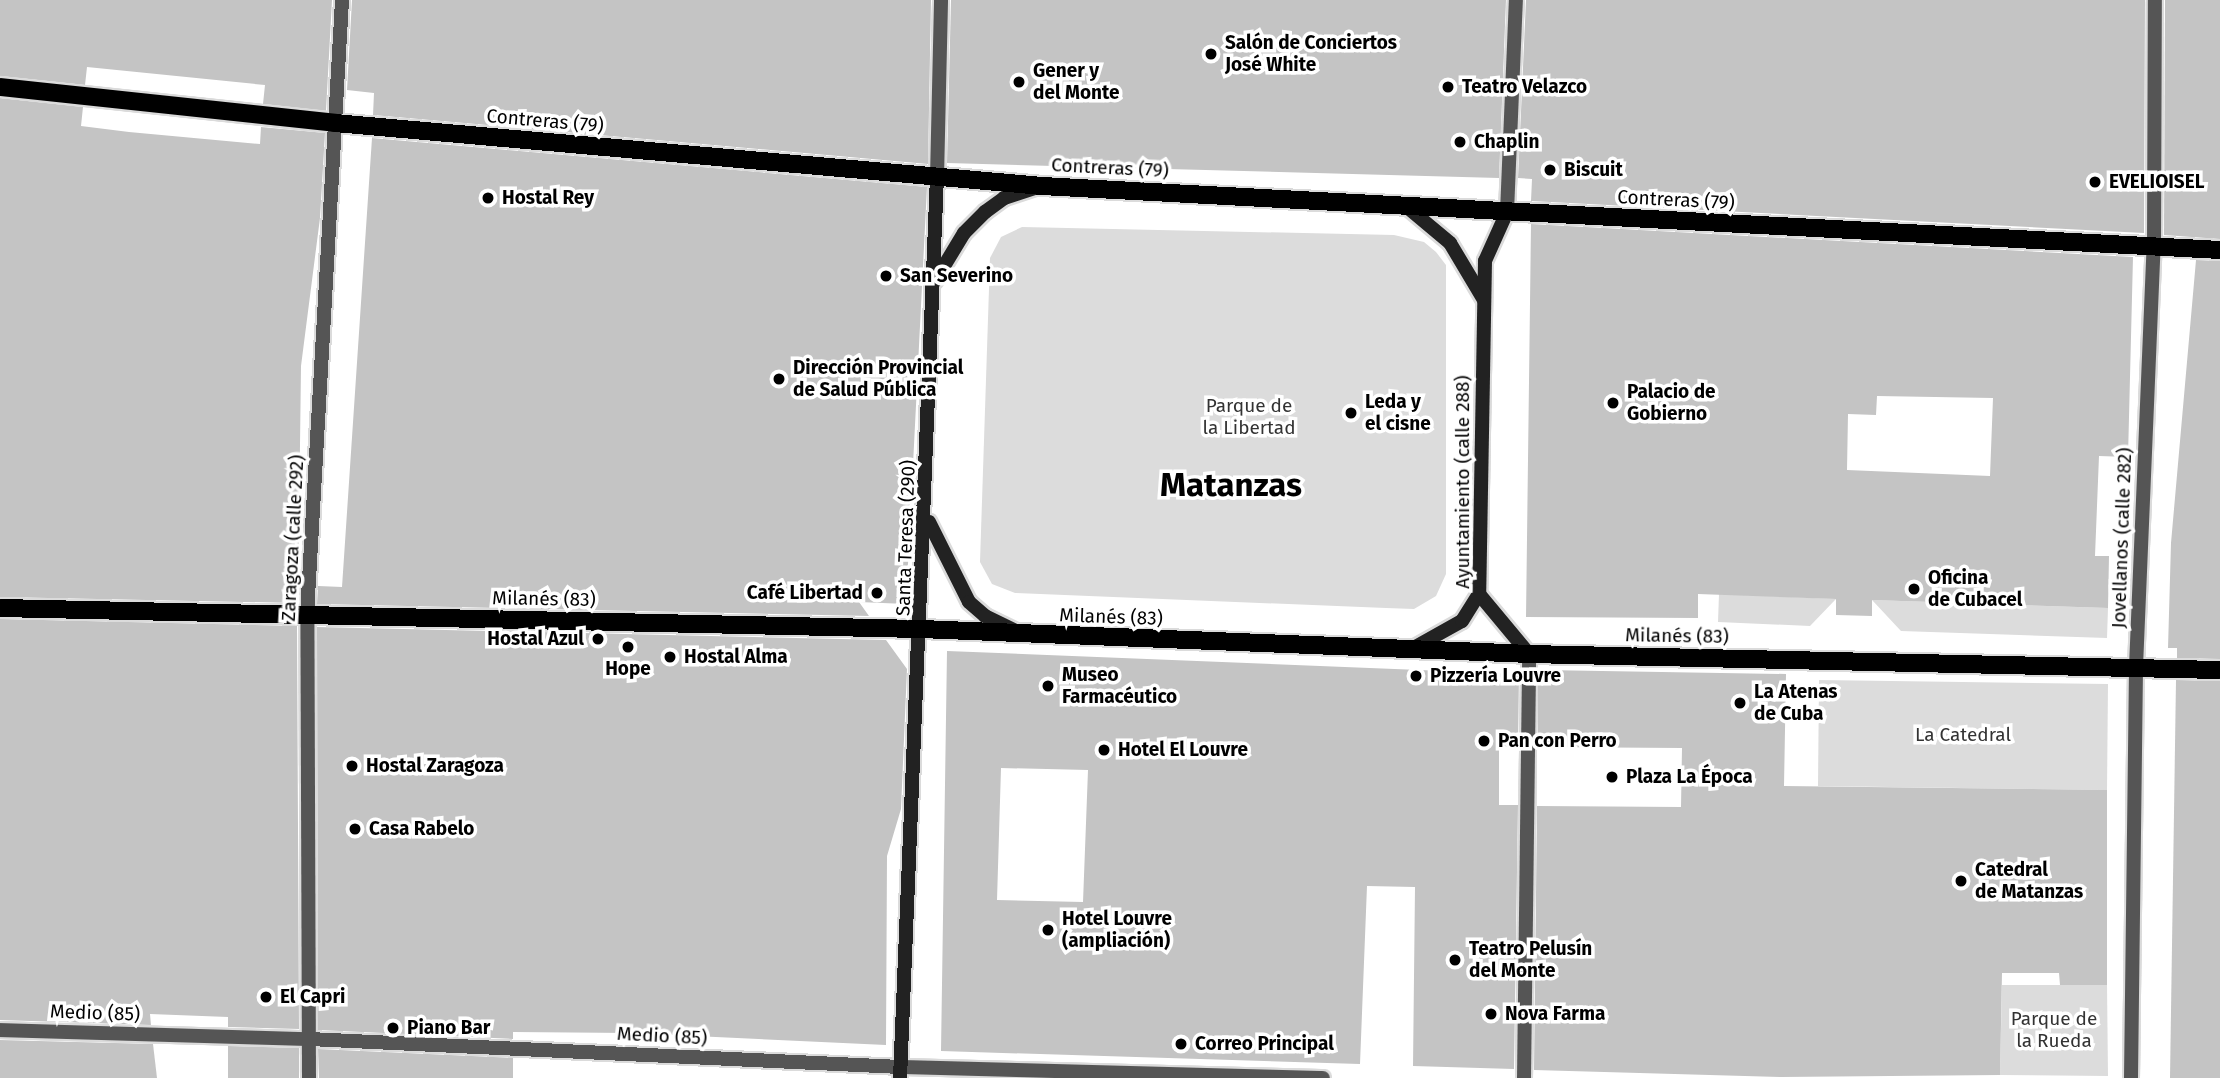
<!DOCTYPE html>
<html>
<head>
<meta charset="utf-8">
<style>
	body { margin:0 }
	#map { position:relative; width:2220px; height:1078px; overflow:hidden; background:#fff; font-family:"Fira Sans",sans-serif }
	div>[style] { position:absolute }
	.green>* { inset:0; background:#dcdcdc }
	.building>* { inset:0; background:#c4c4c4 }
	.roads { filter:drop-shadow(2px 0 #dbdbdb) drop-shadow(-2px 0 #dbdbdb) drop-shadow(0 2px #dbdbdb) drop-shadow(0 -2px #dbdbdb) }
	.street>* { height:14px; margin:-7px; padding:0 7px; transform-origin:7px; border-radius:7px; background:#555 }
	.secondary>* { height:14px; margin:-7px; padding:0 7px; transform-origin:7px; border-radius:7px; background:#222 }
	.primary>* { height:18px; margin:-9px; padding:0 9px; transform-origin:9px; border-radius:9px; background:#000 }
	.dots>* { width:19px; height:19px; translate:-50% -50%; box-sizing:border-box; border:4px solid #fff; border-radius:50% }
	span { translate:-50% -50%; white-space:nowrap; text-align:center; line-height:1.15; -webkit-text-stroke:7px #fff; paint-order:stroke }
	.poi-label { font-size:19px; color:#000; font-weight:700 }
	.left { translate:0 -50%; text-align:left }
	.right { translate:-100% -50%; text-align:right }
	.street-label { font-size:19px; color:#000 }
	.park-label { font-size:19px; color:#333 }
	.town-label { font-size:33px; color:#000; font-weight:700 }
</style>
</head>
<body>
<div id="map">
	<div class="green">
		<div style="clip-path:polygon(1022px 227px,1394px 235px,1424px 242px,1436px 252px,1446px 265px,1446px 574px,1436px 596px,1414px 609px,1386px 608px,1015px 593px,992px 584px,980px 562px,990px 258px,1001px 237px)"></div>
		<div style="clip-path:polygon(1719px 594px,1836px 599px,1810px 626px,1718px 622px)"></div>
		<div style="clip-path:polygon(1872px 600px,2108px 608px,2107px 638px,1901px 631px)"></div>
		<div style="clip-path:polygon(1819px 680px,2108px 684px,2107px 790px,1818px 786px)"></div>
		<div style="clip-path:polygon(2002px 985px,2107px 985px,2108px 1076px,2000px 1075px)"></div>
	</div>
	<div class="building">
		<div style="clip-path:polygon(0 0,332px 0,326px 111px,263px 104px,265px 85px,87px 67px,85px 85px,0 76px)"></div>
		<div style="clip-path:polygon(352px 0,931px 0,928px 164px,373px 115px,374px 93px,347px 90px)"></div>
		<div style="clip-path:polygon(951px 0,1506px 0,1499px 178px,947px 163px)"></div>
		<div style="clip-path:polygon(1526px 0,2145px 0,2144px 233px,1531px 201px,1532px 179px,1518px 178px)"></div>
		<div style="clip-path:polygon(2165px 0,2220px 0,2220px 239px,2164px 235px)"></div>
		<div style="clip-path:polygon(0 98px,83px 107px,81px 126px,129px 132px,260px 144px,261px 127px,325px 133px,320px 218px,301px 366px,298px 603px,0 597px)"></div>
		<div style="clip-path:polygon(372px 138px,927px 187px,906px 604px,859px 602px,869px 616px,317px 604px,318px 586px,342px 587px)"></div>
		<div style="clip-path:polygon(evenodd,1531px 224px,2133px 257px,2128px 457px,2099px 456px,2095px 556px,2109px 556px,2108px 608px,1872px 600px,1872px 616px,1836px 615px,1836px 599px,1698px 594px,1698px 618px,1526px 617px,1531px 224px,1877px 396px,1993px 398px,1990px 476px,1847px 470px,1848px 414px,1876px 415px,1877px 396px)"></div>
		<div style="clip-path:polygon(2196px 260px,2220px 261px,2220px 659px,2177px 658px,2177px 648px,2168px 648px,2171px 543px)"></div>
		<div style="clip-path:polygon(0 619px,297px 626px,299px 1029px,228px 1027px,228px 1017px,150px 1014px,151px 1025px,0 1020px)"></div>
		<div style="clip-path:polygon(317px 627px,886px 640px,907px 669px,901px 809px,887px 856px,886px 1045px,630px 1033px,513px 1032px,513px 1039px,318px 1030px)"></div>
		<div style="clip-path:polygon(evenodd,947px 651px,1519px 674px,1518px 747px,1499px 747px,1499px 805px,1518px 805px,1514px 1069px,1413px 1066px,1415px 887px,1367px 886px,1360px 1064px,941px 1051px,947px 651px,1001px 768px,1088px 770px,1083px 902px,997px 900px,1001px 768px)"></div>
		<div style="clip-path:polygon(1543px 670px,1786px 674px,1784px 786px,2107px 790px,2107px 985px,2060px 985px,2059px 973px,2002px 973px,2000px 1075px,1781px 1077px,1534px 1070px,1537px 806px,1681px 807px,1682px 748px,1538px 747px,1538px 675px)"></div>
		<div style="clip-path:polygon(2176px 680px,2220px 681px,2220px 1078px,2170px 1078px)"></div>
		<div style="clip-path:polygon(0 1040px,153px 1044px,157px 1078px,0 1078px)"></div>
		<div style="clip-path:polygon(228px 1046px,299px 1048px,299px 1078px,228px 1078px)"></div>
		<div style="clip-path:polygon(318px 1049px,513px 1058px,513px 1078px,319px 1078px)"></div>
	</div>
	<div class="roads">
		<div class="street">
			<div style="left:937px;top:178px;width:178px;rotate:-88.7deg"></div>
			<div style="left:1507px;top:212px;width:212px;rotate:-87.6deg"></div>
			<div style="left:0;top:1030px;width:309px;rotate:1.7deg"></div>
			<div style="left:309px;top:1039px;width:592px;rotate:2.71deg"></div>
			<div style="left:900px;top:1067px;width:423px;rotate:1.5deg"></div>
			<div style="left:309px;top:1078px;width:463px;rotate:-90.2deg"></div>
			<div style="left:307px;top:615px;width:616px;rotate:-86.74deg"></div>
			<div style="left:1524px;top:1078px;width:424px;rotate:-89.3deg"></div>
			<div style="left:2131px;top:1078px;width:411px;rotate:-89.3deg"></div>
			<div style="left:2136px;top:667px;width:421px;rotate:-87.6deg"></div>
			<div style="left:2154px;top:246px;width:246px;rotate:-89.8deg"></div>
		</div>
		<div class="secondary">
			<div style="left:1407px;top:207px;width:56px;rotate:39.9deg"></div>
			<div style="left:1450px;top:243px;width:66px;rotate:59.2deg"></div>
			<div style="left:1507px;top:212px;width:54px;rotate:114.2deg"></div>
			<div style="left:1485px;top:261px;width:333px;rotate:91deg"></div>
			<div style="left:1479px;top:594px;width:78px;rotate:50.2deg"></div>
			<div style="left:935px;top:281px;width:56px;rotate:-58.9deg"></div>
			<div style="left:964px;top:233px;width:30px;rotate:-45deg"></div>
			<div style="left:985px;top:212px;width:24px;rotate:-36deg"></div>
			<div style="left:1004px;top:198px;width:32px;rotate:-18deg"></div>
			<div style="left:929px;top:522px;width:89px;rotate:63.4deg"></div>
			<div style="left:969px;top:602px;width:21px;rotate:41deg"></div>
			<div style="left:985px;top:616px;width:32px;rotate:26deg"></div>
			<div style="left:1417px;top:646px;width:51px;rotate:-29.1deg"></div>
			<div style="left:1462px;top:621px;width:32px;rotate:-58deg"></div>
			<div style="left:900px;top:1078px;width:901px;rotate:-87.65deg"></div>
		</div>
		<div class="primary">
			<div style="left:0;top:87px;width:337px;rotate:6.1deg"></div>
			<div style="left:335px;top:123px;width:710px;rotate:5.09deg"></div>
			<div style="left:1042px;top:186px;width:1180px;rotate:3.11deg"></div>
			<div style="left:0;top:608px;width:921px;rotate:1.31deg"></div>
			<div style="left:921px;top:629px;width:609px;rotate:2.35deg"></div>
			<div style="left:1529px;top:654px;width:691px;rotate:1.33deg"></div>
		</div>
	</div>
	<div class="dots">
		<div style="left:1211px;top:54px;background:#000"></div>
		<div style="left:1019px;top:82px;background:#000"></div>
		<div style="left:1448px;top:87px;background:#000"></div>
		<div style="left:1460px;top:142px;background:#000"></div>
		<div style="left:1550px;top:170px;background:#000"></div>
		<div style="left:2095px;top:182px;background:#000"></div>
		<div style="left:488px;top:198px;background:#000"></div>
		<div style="left:886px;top:276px;background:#000"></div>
		<div style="left:779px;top:379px;background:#000"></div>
		<div style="left:1613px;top:403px;background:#000"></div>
		<div style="left:1351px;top:413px;background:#000"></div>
		<div style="left:1914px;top:589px;background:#000"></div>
		<div style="left:877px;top:593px;background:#000"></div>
		<div style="left:598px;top:639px;background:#000"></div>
		<div style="left:628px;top:647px;background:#000"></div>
		<div style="left:670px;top:657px;background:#000"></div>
		<div style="left:1416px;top:676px;background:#000"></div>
		<div style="left:1048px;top:686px;background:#000"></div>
		<div style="left:1740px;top:703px;background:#000"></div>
		<div style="left:1484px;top:741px;background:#000"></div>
		<div style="left:1104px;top:750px;background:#000"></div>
		<div style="left:352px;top:766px;background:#000"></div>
		<div style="left:1612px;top:777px;background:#000"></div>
		<div style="left:355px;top:829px;background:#000"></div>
		<div style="left:1961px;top:881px;background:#000"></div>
		<div style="left:1048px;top:930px;background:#000"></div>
		<div style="left:1455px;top:960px;background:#000"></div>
		<div style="left:266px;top:997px;background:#000"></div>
		<div style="left:1491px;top:1014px;background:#000"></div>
		<div style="left:393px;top:1028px;background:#000"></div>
		<div style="left:1181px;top:1044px;background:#000"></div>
	</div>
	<div class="poi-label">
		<span class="left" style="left:1225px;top:54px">Salón de Conciertos<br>José White</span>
		<span class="left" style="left:1033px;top:82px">Gener y<br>del Monte</span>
		<span class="left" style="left:1462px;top:87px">Teatro Velazco</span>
		<span class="left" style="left:1474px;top:142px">Chaplin</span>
		<span class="left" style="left:1564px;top:170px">Biscuit</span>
		<span class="left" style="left:2109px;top:182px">EVELIOISEL</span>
		<span class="left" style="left:502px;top:198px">Hostal Rey</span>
		<span class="left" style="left:900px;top:276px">San Severino</span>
		<span class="left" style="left:793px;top:379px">Dirección Provincial<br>de Salud Pública</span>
		<span class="left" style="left:1627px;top:403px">Palacio de<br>Gobierno</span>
		<span class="left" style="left:1365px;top:413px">Leda y<br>el cisne</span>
		<span class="left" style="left:1928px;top:589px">Oficina<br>de Cubacel</span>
		<span class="right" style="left:863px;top:593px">Café Libertad</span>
		<span class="right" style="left:584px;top:639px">Hostal Azul</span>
		<span class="left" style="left:684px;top:657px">Hostal Alma</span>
		<span style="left:628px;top:669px">Hope</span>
		<span class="left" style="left:1062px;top:686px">Museo<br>Farmacéutico</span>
		<span class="left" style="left:1430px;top:676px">Pizzería Louvre</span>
		<span class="left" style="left:1754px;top:703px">La Atenas<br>de Cuba</span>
		<span class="left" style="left:1498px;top:741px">Pan con Perro</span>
		<span class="left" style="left:1118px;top:750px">Hotel El Louvre</span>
		<span class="left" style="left:366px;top:766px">Hostal Zaragoza</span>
		<span class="left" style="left:1626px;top:777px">Plaza La Época</span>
		<span class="left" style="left:369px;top:829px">Casa Rabelo</span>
		<span class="left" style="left:1975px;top:881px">Catedral<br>de Matanzas</span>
		<span class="left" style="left:1062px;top:930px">Hotel Louvre<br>(ampliación)</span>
		<span class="left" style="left:1469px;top:960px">Teatro Pelusín<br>del Monte</span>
		<span class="left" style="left:280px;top:997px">El Capri</span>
		<span class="left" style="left:1505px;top:1014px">Nova Farma</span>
		<span class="left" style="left:407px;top:1028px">Piano Bar</span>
		<span class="left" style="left:1195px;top:1044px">Correo Principal</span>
	</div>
	<div class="street-label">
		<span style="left:545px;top:121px;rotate:5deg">Contreras (79)</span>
		<span style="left:1110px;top:168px;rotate:3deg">Contreras (79)</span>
		<span style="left:1676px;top:200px;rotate:3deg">Contreras (79)</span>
		<span style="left:1463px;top:482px;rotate:-90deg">Ayuntamiento (calle 288)</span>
		<span style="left:293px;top:538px;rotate:-87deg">Zaragoza (calle 292)</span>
		<span style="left:906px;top:538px;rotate:-88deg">Santa Teresa (290)</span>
		<span style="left:2122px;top:538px;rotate:-88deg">Jovellanos (calle 282)</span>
		<span style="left:544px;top:599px;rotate:1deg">Milanés (83)</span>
		<span style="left:1111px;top:617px;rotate:2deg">Milanés (83)</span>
		<span style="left:1677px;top:636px;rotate:1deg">Milanés (83)</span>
		<span style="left:95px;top:1013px;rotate:2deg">Medio (85)</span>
		<span style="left:662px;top:1036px;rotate:3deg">Medio (85)</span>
	</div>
	<div class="park-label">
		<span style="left:1249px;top:417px">Parque de<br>la Libertad</span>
		<span style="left:1963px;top:735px">La Catedral</span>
		<span style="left:2054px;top:1030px">Parque de<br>la Rueda</span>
	</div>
	<div class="town-label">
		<span style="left:1231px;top:486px">Matanzas</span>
	</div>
</div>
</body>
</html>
